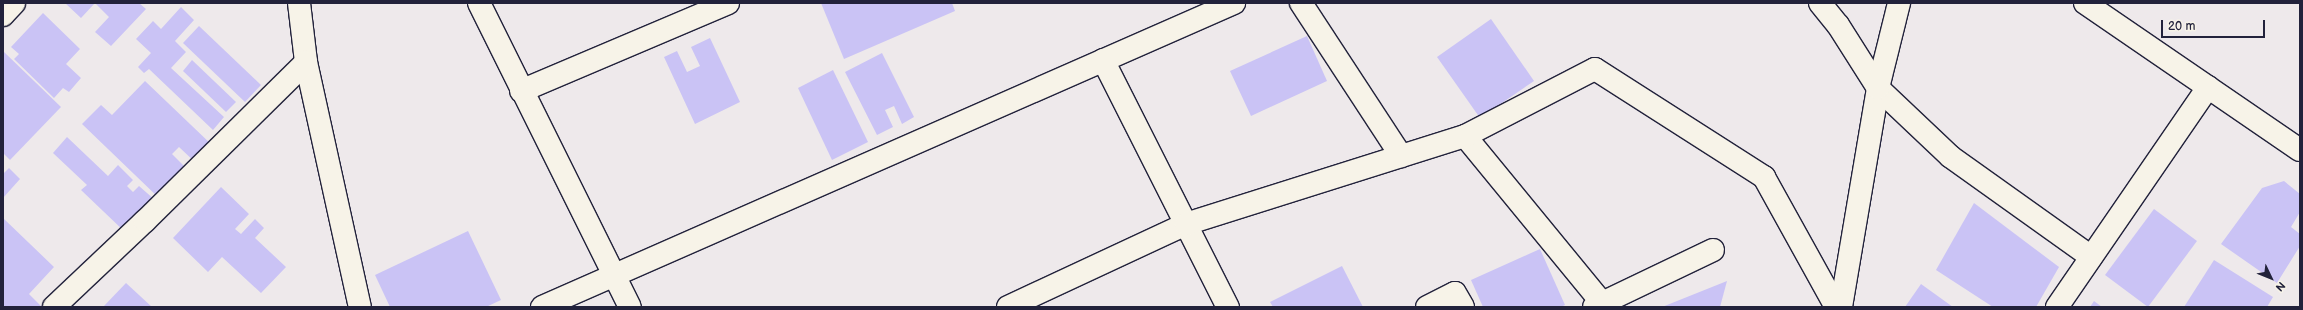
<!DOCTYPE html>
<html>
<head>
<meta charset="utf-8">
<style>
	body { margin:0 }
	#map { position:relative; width:2303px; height:310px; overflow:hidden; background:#eee9eb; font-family:"Balsamiq Sans",sans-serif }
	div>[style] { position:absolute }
	.building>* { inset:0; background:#cac3f5 }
	.roads { filter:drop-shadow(1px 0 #22223b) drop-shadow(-1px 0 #22223b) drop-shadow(0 1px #22223b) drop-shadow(0 -1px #22223b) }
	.street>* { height:22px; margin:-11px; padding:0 11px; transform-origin:11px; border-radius:11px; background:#f7f3e8 }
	span { translate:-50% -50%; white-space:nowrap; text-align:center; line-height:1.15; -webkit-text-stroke:4px #f7f3e8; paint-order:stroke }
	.frame { position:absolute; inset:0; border:4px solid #22223b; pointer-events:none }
	.north { position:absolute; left:2251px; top:258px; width:40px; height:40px; -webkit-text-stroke:3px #f7f3e8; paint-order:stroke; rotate:133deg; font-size:11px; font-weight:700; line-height:16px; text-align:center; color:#22223b }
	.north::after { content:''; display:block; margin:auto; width:14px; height:18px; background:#22223b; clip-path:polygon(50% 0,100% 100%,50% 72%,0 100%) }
	.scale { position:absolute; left:2161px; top:20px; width:104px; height:18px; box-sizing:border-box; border:2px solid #22223b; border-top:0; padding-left:5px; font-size:12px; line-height:14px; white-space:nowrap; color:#22223b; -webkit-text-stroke:3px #f7f3e8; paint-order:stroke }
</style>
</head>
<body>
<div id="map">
	<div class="building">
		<div style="clip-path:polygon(65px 3px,139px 3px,146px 9px,111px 46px,95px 32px,109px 17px,95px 3px,81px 18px)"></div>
		<div style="clip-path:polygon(821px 3px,952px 3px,955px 11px,844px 59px)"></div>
		<div style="clip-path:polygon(181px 7px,194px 20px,175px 41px,186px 52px,171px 68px,224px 117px,213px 130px,149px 69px,144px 73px,138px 67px,151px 53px,136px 39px,153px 21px,161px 29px)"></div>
		<div style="clip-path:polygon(43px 13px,80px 49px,66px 64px,81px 78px,69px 92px,63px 88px,54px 98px,14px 59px,19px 54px,11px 47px)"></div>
		<div style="clip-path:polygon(1491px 19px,1534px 81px,1480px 118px,1437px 57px)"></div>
		<div style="clip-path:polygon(199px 26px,261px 85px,245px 102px,183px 43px)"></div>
		<div style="clip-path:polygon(1307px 36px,1327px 81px,1251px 116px,1230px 71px)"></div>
		<div style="clip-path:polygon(710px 38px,740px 102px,695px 124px,664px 57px,677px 51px,687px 72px,700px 66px,691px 47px)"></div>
		<div style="clip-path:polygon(4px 52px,61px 107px,10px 160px,3px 153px)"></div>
		<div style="clip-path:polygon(882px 53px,914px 117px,902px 124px,894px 106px,885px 110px,893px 127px,877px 135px,845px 72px)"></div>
		<div style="clip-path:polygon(192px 60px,236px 102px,226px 112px,183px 71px)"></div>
		<div style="clip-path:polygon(833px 70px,868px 142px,832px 160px,798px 88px)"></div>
		<div style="clip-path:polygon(145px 81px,213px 146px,196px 163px,179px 147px,172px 154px,189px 171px,161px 200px,82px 124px,101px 105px,112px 115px)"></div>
		<div style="clip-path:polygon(67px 137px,108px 176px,118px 165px,133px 180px,127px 186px,133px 192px,139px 186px,155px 200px,125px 232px,81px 190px,87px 185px,53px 153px)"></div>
		<div style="clip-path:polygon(9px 168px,20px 179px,3px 198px,3px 174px)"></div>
		<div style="clip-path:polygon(2284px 181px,2300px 194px,2300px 212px,2291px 227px,2300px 234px,2300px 246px,2277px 283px,2221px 244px,2262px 188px)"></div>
		<div style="clip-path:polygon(221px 187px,249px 214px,235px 229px,241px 234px,255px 219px,264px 228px,255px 238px,286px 267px,261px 293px,222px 257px,208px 272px,173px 238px)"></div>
		<div style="clip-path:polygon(1974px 203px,2059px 267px,2036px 307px,1993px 307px,1936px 270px)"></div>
		<div style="clip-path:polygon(2154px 209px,2197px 241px,2148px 307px,2105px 275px)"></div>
		<div style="clip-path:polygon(3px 218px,54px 267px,29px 294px,42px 307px,3px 307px)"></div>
		<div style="clip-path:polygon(468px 231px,501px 300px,486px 307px,390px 307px,375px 275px)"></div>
		<div style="clip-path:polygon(1540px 249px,1565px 305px,1561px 307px,1483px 307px,1471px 280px)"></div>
		<div style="clip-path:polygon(2214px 260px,2273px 297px,2267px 307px,2184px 307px)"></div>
		<div style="clip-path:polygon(1342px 266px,1363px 307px,1273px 307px,1270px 302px)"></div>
		<div style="clip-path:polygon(1727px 281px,1720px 307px,1662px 307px)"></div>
		<div style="clip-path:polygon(126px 283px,152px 307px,103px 307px)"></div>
		<div style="clip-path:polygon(1921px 284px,1953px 307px,1905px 307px)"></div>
		<div style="clip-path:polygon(2094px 301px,2102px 307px,2090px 307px)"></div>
	</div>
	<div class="roads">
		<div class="street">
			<div style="left:299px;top:3px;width:59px;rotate:83.2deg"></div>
			<div style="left:306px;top:62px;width:251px;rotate:77.6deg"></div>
			<div style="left:479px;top:3px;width:339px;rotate:63.6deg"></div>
			<div style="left:1301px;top:3px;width:183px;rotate:56.8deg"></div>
			<div style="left:1820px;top:3px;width:28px;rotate:51deg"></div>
			<div style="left:1838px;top:25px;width:75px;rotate:57.6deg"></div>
			<div style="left:1878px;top:88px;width:100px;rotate:43.4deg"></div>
			<div style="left:1951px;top:157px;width:172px;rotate:35.5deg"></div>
			<div style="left:2085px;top:3px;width:260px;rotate:34.4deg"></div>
			<div style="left:3px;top:15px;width:16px;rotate:-47deg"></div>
			<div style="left:1103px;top:60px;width:277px;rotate:63.2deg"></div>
			<div style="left:521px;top:91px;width:225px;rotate:-23deg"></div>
			<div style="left:1465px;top:136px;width:216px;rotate:50.6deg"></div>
			<div style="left:54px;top:307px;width:125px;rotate:-43.4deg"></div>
			<div style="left:145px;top:221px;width:226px;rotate:-44.6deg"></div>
			<div style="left:542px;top:307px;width:756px;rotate:-23.72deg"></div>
			<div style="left:1008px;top:307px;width:196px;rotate:-25deg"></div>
			<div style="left:1186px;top:224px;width:293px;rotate:-17.5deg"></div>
			<div style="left:1465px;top:136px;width:146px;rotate:-27.3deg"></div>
			<div style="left:1595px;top:69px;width:201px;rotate:32.6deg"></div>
			<div style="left:1764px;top:177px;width:149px;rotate:61deg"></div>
			<div style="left:1427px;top:307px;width:31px;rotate:-27deg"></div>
			<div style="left:1455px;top:293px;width:16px;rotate:60deg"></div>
			<div style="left:1594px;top:307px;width:132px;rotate:-25.6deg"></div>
			<div style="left:1841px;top:307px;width:222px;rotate:-80.4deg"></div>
			<div style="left:1878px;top:88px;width:88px;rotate:-76.1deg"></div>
			<div style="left:2057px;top:307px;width:267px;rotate:-55.5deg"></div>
		</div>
	</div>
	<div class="frame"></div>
	<div class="north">N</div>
	<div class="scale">20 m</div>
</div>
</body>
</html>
